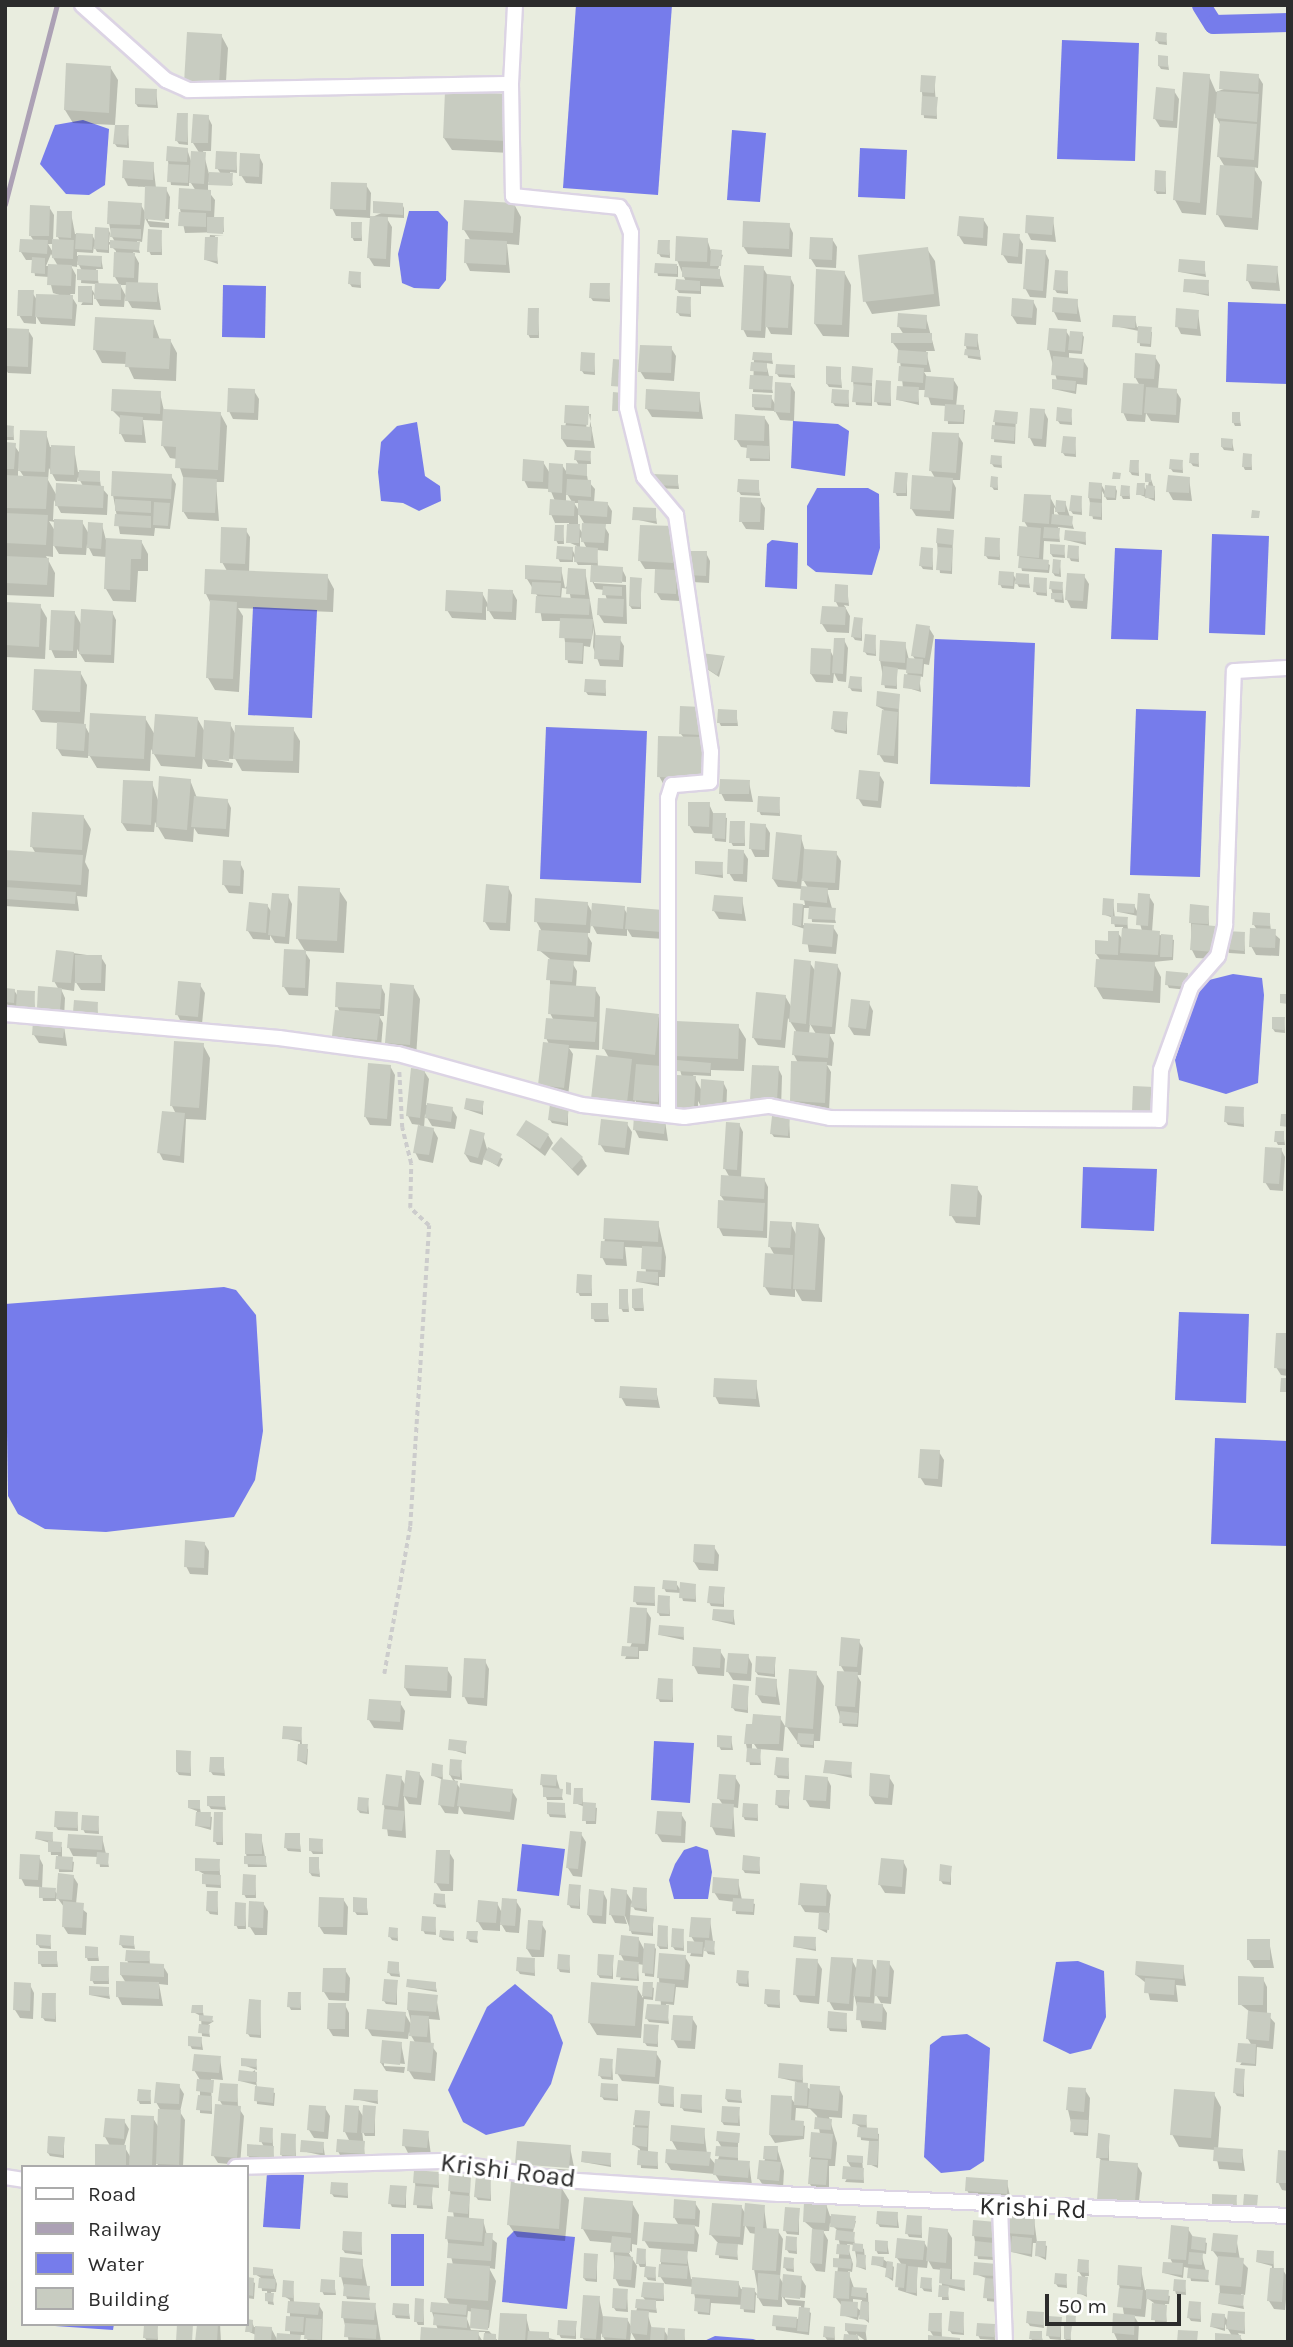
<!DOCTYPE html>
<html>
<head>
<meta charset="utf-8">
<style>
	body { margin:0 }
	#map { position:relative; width:1293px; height:2347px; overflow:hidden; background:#e9eddf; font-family:Karla,sans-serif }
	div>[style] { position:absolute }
	.water>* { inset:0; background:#767ceb }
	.shadow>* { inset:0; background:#0003 }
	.canal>* { height:19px; margin:-9.5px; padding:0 9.5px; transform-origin:9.5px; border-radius:9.5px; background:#767ceb }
	.building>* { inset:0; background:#c8ccc1 }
	.path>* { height:3.5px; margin-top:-1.75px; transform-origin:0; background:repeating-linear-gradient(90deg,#ccc 0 5px,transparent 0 8.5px) }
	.roads { filter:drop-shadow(2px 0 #dcd4e4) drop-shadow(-2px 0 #dcd4e4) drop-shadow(0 2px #dcd4e4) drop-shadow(0 -2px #dcd4e4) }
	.street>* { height:14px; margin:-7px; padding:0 7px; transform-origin:7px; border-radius:7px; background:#fff }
	.rail>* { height:5px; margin:-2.5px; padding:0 2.5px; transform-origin:2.5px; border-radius:2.5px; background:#aca1b5 }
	span { translate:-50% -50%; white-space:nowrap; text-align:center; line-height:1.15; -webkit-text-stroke:6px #fff; paint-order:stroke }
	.street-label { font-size:26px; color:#2c2c2c }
	.frame { position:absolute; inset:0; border:7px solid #2c2c2c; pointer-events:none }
	.legend { position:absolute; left:21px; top:2165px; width:228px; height:161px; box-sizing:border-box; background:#fff; border:2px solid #ababab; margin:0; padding:9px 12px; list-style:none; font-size:21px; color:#2c2c2c }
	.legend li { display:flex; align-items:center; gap:14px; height:35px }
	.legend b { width:35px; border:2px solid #ababab }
	.scale { position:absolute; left:1045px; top:2294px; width:136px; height:32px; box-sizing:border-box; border:4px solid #2c2c2c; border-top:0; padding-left:9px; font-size:21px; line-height:24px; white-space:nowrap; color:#2c2c2c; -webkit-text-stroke:5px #fff; paint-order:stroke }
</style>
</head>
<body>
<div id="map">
	<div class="water">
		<div style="clip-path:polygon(576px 5px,672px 5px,658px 195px,563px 188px)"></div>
		<div style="clip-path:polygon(1062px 40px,1139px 43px,1135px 161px,1057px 159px)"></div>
		<div style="clip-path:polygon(83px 120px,109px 129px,105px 185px,89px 195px,66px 194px,40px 164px,55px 125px)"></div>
		<div style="clip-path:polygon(732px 130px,766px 133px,760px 202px,727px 200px)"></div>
		<div style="clip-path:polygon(860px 148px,907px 150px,905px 199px,858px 197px)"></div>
		<div style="clip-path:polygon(409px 211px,438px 211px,448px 222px,446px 280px,439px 289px,414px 288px,402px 283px,398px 254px)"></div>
		<div style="clip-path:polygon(223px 285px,266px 286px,265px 338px,222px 337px)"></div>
		<div style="clip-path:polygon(1228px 302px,1288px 304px,1288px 384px,1226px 382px)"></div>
		<div style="clip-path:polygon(793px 421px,838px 424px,849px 431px,845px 476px,791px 468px)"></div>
		<div style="clip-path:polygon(417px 422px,425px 476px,440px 486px,441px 501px,419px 511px,403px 503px,381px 501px,378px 472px,381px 442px,397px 426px)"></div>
		<div style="clip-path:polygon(817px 488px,868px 488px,879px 494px,880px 548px,872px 575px,816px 572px,807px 565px,807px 506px)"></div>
		<div style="clip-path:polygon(1212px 534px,1269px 536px,1265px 635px,1209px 633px)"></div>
		<div style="clip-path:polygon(772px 540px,798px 543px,797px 589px,765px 587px,767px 544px)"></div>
		<div style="clip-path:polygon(1115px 548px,1162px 550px,1158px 640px,1111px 639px)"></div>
		<div style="clip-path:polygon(253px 607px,317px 610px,312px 718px,248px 715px)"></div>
		<div style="clip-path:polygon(935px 639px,1035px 643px,1030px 787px,930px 784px)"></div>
		<div style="clip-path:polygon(1136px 709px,1206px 711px,1200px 877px,1130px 875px)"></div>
		<div style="clip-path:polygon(546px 727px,647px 731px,641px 883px,540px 879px)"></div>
		<div style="clip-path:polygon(1233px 974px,1262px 978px,1264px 995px,1258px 1083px,1226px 1094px,1179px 1080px,1175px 1060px,1201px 982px)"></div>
		<div style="clip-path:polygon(1083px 1167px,1157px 1169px,1154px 1231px,1081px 1228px)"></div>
		<div style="clip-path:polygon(224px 1287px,236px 1290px,256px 1315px,263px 1431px,255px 1480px,234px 1517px,106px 1532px,45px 1529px,18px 1514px,8px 1496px,5px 1304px)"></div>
		<div style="clip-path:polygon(1179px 1312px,1249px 1314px,1246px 1403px,1175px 1400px)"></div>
		<div style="clip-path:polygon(1215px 1438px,1288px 1441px,1288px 1546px,1211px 1544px)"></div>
		<div style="clip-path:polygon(654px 1741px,694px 1743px,690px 1803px,651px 1800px)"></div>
		<div style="clip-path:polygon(522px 1844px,565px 1849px,559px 1896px,517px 1891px)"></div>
		<div style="clip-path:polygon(696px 1846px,708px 1850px,712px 1872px,708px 1899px,674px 1899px,669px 1880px,675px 1864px,684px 1850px)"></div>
		<div style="clip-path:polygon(1078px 1961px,1104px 1971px,1106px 2017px,1091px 2049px,1070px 2054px,1043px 2041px,1056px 1962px)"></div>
		<div style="clip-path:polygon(515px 1984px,552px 2015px,563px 2043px,551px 2084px,524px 2126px,486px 2135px,463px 2122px,448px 2090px,487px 2007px)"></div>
		<div style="clip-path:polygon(967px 2034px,990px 2048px,984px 2161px,970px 2170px,941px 2173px,924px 2157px,930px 2045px,942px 2036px)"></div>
		<div style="clip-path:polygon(267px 2173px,304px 2175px,300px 2229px,263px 2227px)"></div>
		<div style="clip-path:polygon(514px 2231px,575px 2237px,567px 2309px,502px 2302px,507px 2238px)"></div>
		<div style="clip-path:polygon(391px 2234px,424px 2234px,424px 2286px,391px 2286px)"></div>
		<div style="clip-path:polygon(26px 2324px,114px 2324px,113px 2330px)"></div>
		<div style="clip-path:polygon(715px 2336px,753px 2339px,762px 2342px,702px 2342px)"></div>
	</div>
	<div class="shadow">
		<div style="clip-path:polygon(221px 35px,228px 48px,225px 97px,193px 95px)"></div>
		<div style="clip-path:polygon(1166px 35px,1167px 45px,1159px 44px,1157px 41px)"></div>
		<div style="clip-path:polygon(1167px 58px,1169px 70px,1161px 69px,1159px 66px)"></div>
		<div style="clip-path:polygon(110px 67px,118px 80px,115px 125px,73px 123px,65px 110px)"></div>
		<div style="clip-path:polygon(1209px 76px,1216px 92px,1258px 76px,1263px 84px,1258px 168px,1253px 167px,1262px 182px,1258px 230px,1225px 227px,1218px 215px,1225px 167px,1219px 157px,1221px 126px,1214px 113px,1206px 215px,1182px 213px,1175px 200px)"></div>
		<div style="clip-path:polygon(934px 77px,937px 119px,924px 118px,922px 92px)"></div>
		<div style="clip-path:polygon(156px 91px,158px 108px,138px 107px,136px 104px)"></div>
		<div style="clip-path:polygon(1174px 91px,1179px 99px,1177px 128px,1160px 127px,1155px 119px)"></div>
		<div style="clip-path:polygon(507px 96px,512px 153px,452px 150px,444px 138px)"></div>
		<div style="clip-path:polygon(187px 115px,188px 145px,179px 144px,177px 141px)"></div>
		<div style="clip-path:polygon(208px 117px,212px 125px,211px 151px,203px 151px,209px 174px,221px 174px,217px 168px,236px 154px,237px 173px,230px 172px,233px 185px,208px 182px,208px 191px,215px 200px,214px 219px,223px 219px,224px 232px,185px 233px,180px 209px,196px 191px,189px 180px,189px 186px,171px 185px,168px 161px,187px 149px,192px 164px,200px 154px,193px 143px)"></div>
		<div style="clip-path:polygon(128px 127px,129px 148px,117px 147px,115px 144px)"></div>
		<div style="clip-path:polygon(259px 156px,263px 164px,262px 184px,246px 183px,241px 175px)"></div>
		<div style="clip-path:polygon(evenodd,153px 163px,156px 188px,166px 189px,170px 197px,169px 219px,148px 218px,148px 221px,169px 223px,169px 228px,150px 227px,145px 218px,142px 242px,137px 241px,140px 253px,133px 252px,139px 263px,138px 284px,157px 285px,161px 310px,132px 308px,125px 296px,124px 307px,100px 306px,93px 294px,93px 305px,81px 305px,91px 288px,96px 296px,96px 284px,81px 283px,82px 271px,77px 261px,77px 267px,71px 266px,76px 275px,75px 294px,70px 294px,77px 305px,75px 326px,41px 324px,36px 316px,36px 324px,24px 323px,19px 315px,32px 292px,37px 300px,66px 297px,53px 293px,49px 277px,35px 276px,33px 260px,26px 260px,21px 252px,34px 241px,30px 235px,49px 207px,54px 215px,53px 241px,60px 241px,58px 237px,71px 213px,75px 234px,92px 235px,96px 242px,108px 229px,112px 237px,109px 223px,141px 205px,146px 214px,147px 187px,128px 186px,124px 178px,153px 163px,110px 233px,115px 242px,109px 242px,110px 233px,153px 163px,48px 244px,54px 244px,54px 254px,48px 244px,153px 163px,109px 244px,116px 251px,115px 277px,120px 286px,99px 285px,96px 269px,103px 269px,101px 257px,77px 256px,77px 252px,93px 253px,94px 246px,97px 252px,109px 253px,109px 244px,153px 163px,51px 254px,58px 266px,46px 266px,51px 254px,153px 163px,120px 285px,128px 285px,127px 298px,120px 285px)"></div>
		<div style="clip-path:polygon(1165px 172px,1166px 194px,1157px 194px,1155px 190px)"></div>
		<div style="clip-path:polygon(366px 185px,371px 193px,370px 218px,402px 204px,404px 208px,404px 218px,386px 217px,392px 227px,390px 267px,374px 266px,369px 258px,371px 218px,336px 216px,332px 208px)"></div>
		<div style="clip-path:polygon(514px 204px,521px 217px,519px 245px,507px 244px,510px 273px,470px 271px,466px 263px,471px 241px,464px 230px)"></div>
		<div style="clip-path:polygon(983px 219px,988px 227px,987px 246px,964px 244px,959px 236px)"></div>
		<div style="clip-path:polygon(1053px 219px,1056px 242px,1031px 240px,1027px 232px)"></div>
		<div style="clip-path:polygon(361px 224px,362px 241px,354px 241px,352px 237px)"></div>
		<div style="clip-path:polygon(789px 225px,793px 233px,792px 257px,748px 254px,743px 246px)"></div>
		<div style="clip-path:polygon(161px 231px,162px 255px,151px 255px,149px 251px)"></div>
		<div style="clip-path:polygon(210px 235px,224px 236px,215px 236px,218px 264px,206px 260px)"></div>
		<div style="clip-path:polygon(1018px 236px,1023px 244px,1022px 264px,1008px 263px,1003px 255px)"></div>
		<div style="clip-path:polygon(707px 239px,711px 251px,723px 255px,718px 269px,724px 287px,701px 286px,701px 294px,679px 293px,677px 290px,686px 282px,677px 260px)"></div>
		<div style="clip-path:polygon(832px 239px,837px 247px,836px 268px,816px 267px,811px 259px)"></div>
		<div style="clip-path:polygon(669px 242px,670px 258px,661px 257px,659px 254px)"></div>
		<div style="clip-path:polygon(927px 249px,935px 261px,940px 306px,872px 314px,865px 301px)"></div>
		<div style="clip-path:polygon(1045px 252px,1049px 260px,1046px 298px,1030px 297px,1025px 288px)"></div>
		<div style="clip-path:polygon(1204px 263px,1206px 277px,1180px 272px)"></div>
		<div style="clip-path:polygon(656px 265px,678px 266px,678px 277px,658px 276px)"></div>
		<div style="clip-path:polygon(1277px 267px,1280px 291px,1252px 289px,1248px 281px)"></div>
		<div style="clip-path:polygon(763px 268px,768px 276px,790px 277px,794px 285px,792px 335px,771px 334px,766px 325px,765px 338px,747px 337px,743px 329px)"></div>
		<div style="clip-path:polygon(844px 272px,851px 285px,849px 337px,823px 336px,815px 324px)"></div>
		<div style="clip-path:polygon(1067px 272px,1068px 294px,1057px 293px,1055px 290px)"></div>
		<div style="clip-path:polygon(360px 274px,361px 288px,352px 287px,350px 284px)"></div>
		<div style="clip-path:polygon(1208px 282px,1209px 296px,1185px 291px)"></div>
		<div style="clip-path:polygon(609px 285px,610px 302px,593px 301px,591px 298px)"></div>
		<div style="clip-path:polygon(690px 298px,691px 317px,680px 316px,678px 313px)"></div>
		<div style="clip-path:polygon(1033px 301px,1037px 309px,1036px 325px,1017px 324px,1012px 316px)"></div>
		<div style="clip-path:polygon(1077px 301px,1081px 322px,1058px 320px,1054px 312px)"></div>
		<div style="clip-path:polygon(538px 310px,539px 338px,530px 338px,528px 334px)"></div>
		<div style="clip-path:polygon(1198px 312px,1201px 336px,1181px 334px,1177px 326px)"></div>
		<div style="clip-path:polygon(926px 317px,935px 351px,926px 351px,931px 372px,924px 372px,927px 377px,953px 379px,958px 387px,956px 407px,965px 410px,964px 424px,948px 424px,947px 406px,931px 405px,926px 390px,918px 390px,919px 405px,898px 400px,903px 388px,899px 351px,893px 343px,904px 335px,899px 327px)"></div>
		<div style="clip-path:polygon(1135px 318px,1137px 327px,1152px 332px,1151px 347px,1140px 346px,1139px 331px,1114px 326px)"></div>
		<div style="clip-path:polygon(153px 321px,160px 340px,170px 340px,177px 353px,176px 381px,134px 379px,127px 364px,102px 363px,95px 350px)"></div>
		<div style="clip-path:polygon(6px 329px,28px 330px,33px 338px,31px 374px,8px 373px,5px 368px)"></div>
		<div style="clip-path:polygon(1066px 331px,1071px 339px,1082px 334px,1084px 337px,1082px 354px,1069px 353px,1069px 359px,1083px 360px,1088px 368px,1087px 385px,1077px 384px,1076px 394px,1053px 389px,1057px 381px,1049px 350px)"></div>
		<div style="clip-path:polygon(977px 336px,981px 360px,968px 358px,966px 346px)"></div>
		<div style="clip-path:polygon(671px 348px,676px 356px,674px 381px,645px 379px,640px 371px)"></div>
		<div style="clip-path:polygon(771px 354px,773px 364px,766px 363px,773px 393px,753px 392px,754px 359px)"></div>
		<div style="clip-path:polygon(594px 355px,595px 375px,584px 374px,582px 371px)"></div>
		<div style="clip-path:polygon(1155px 357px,1160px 365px,1158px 389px,1176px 391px,1181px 399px,1179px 423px,1151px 421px,1146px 413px,1145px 422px,1127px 421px,1123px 412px,1140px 386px,1135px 377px)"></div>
		<div style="clip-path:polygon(794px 366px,795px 378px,779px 377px,777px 374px)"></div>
		<div style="clip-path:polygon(840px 369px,842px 388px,829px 387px,827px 384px)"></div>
		<div style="clip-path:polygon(872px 370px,872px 406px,856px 405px,853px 381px)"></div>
		<div style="clip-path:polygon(890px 383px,891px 406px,878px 405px,876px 401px)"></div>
		<div style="clip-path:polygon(790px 384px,795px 392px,794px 421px,780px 420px,775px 411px,755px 410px,753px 406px,771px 397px,776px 406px)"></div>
		<div style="clip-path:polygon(254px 391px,259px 399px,258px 420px,233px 419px,229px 411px)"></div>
		<div style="clip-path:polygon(848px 392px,849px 407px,835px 406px,833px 403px)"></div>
		<div style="clip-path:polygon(160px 393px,164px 411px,220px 413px,227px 426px,224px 482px,216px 482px,219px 521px,188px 519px,183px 511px,184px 480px,177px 459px,170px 458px,163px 446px,164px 421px,143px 420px,146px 443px,125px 442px,121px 434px,121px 419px,113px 411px)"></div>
		<div style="clip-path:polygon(699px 393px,703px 419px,652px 417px,647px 409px)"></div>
		<div style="clip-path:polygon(evenodd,588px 408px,595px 448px,567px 447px,562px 439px,566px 423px,588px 408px,587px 414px,591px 414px,589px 434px,586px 433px,587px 414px)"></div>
		<div style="clip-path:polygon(1071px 410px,1072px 425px,1060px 424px,1058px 421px)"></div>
		<div style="clip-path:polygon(1044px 411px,1048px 419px,1046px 447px,1034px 446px,1030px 438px)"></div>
		<div style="clip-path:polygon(1016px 413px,1015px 444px,994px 442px,995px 422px)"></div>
		<div style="clip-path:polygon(1239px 414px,1241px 426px,1235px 426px,1233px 422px)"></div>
		<div style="clip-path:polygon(764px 417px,769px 425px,770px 461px,750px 461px,748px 448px,741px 447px,736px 439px)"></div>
		<div style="clip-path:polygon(5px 427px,13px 428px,14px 440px,5px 440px)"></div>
		<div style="clip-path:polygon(evenodd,46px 433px,50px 447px,74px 448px,78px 472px,99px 473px,101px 487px,108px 495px,107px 515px,61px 513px,54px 500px,53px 520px,82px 522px,89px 534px,102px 525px,106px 540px,141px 541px,148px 554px,148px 571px,138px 571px,136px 602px,113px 601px,106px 589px,107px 557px,93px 556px,87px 544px,86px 555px,59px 554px,53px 544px,53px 557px,46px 556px,55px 573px,54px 597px,5px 595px,5px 444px,14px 445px,21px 455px,46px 433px,18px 468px,24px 477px,18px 477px,18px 468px,46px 433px,49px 468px,56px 481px,77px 482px,78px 477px,83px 486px,57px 496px,48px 480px,49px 468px,46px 433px,49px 521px,55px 522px,55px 531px,49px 521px)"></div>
		<div style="clip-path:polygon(958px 435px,963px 443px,960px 480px,952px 480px,956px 488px,954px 519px,916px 516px,911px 508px,935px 478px,931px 471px)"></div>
		<div style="clip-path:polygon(1075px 439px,1076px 457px,1065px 456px,1063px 453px)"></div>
		<div style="clip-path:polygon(1232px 441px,1234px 451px,1224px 450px,1222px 447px)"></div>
		<div style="clip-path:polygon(evenodd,590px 453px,591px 464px,585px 464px,588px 481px,595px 489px,594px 503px,607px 503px,612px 511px,611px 524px,603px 524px,609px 534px,608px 551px,597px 550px,598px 568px,622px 569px,626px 577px,626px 582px,594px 580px,594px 583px,626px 585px,627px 624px,604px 623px,599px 615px,607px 600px,604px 590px,596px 589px,592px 581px,593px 565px,578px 565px,573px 556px,573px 562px,560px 562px,558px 558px,572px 549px,576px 557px,577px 546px,568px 542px,569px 523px,555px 523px,551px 514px,555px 501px,550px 489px,528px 488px,524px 480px,543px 462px,551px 475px,562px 465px,568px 474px,568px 465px,579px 465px,576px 460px,590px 453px,566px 492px,572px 502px,566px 502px,566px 492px,590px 453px,574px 503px,580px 503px,580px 512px,574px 503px,590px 453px,578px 513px,585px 525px,583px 534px,578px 526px,578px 513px,590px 453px,580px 537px,584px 543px,587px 549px,580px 548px,580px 537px)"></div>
		<div style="clip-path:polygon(1198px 455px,1199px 467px,1193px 466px,1191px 463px)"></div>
		<div style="clip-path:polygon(1251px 456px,1252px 470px,1245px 470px,1243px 466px)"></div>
		<div style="clip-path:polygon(1001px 458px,1002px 468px,994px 467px,992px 464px)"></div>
		<div style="clip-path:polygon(1138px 462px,1139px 476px,1132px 475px,1130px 472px)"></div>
		<div style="clip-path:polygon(1182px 462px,1183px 473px,1173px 472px,1171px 469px)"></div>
		<div style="clip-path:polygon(907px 475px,907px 496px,897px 496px,895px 492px)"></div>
		<div style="clip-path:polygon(171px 476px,176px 484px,170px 529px,155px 528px,154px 536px,120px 534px,113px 495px)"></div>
		<div style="clip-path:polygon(677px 476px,679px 489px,655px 488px)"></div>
		<div style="clip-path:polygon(1150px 476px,1155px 491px,1155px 501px,1138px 494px,1143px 485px,1147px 491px)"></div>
		<div style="clip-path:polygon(997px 478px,998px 490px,994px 490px,992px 487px)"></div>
		<div style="clip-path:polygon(1189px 478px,1192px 501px,1173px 500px,1168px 491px)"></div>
		<div style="clip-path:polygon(758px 482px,760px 496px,741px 495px,739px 492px)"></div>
		<div style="clip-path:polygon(1101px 484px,1106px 493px,1115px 487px,1117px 491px,1116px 500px,1107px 500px,1102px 491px,1102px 520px,1093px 519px,1089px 498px)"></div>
		<div style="clip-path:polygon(1129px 488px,1130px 499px,1123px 499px,1121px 495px)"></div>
		<div style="clip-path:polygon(evenodd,1050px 497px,1057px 510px,1065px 502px,1074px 529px,1058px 527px,1060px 542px,1044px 541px,1043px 561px,1050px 565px,1049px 573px,1022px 571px,1019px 555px,1028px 528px,1024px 521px,1050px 497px,1054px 507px,1060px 517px,1054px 516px,1054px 507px)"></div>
		<div style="clip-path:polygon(1081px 498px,1082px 515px,1073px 514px,1071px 511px)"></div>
		<div style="clip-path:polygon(760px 500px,765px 508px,764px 530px,746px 529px,741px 521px)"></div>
		<div style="clip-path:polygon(655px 510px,657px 524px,634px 519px)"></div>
		<div style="clip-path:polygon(563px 527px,564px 544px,558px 544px,556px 540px)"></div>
		<div style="clip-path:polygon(245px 529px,250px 537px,249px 572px,327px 576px,334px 589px,333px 612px,238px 608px,243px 616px,239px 692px,215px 690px,208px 678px,211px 604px,206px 594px,227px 571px,222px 562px)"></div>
		<div style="clip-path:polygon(953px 531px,952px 574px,940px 573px,937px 543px)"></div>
		<div style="clip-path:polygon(1085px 533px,1086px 545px,1066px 540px)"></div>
		<div style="clip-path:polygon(678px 536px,680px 601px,661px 600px,656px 592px,657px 569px,645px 569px,640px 561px)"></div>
		<div style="clip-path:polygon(999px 540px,1000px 560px,988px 559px,986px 556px)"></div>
		<div style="clip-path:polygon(1064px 547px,1065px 558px,1053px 557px,1051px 554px)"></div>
		<div style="clip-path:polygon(1078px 548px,1079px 562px,1071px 561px,1069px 557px)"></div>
		<div style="clip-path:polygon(932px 549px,933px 570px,923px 569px,921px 566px)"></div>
		<div style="clip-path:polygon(706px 553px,710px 561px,709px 583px,692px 582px,688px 574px)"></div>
		<div style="clip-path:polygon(1060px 561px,1061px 577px,1055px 576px,1053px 573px)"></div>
		<div style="clip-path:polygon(evenodd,561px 568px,565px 588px,585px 570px,596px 637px,619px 638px,624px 646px,623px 667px,600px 666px,593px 647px,594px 627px,590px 647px,584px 646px,583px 664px,568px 663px,562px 621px,542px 621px,538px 597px,527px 579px,561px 568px,562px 588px,569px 589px,571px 600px,561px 599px,562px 588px)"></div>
		<div style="clip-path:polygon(1013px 574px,1017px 581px,1028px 576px,1030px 588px,1019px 587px,1015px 580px,1014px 589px,1002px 588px,1000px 584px)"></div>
		<div style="clip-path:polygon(1084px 576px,1089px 584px,1087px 609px,1071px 608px,1067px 600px)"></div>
		<div style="clip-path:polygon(640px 579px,641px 609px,632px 609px,630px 606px)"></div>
		<div style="clip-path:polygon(1046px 579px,1047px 596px,1037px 595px,1035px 591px)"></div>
		<div style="clip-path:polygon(1062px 583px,1064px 603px,1055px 602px,1051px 588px)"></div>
		<div style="clip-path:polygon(847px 586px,849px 606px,844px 605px,850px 616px,849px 633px,827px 632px,822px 624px,839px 608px,836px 602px)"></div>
		<div style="clip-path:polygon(512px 591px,517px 600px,516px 620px,494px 619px,486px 606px,486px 620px,452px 618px,447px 610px,482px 593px,489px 606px)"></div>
		<div style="clip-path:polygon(5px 604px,40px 606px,47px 618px,45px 659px,5px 657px)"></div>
		<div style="clip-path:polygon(74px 612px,82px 626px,112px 612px,116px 620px,114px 663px,85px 662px,77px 649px,77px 658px,55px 658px,51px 649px)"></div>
		<div style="clip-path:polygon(862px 620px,862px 641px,855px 640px,853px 637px)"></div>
		<div style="clip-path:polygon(929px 628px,934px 636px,929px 665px,924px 664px,923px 677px,919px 676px,921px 692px,905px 687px,908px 670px,896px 669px,897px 689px,885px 688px,880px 660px,905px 644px,909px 660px,916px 661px,913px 656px)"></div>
		<div style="clip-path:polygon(875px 637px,876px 656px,867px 655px,865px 652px)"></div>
		<div style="clip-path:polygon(844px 640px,848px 648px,846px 682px,838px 681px,834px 673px,833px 683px,816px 682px,811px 674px,830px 650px,834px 658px)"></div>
		<div style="clip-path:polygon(724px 658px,719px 677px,704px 667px)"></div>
		<div style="clip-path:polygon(80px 672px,87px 685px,84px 724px,90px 735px,145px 718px,155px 735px,197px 718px,205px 732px,230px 724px,236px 735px,293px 729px,300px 741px,299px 773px,242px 771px,233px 755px,233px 759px,206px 758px,233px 763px,232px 768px,208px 767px,203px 757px,202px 769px,161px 766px,151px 749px,150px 771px,97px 768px,88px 753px,88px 758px,62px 756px,57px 748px,59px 723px,41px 722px,34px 710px)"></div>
		<div style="clip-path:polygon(861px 679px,862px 692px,852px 691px,850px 688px)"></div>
		<div style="clip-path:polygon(605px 681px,606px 696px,588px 695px,586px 692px)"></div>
		<div style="clip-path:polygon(899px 695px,898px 764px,884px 762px,879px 754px,884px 710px,877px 706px)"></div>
		<div style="clip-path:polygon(701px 708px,712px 752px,711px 791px,666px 789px,659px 776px,684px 738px,681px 734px)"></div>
		<div style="clip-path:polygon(736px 711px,738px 726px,721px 726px,719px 722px)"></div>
		<div style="clip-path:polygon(847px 714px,847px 734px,835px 732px,833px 729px)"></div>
		<div style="clip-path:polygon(879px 774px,884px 782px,881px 808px,863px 806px,858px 798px)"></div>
		<div style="clip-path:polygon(190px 780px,197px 798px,227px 800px,231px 808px,229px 837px,198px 834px,194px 828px,193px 842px,165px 839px,155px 822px,154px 832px,127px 831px,122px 823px,152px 783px,159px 803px)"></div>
		<div style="clip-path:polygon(749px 782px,753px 802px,725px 801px,721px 793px)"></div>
		<div style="clip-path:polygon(779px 799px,780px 816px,761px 815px,759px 811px)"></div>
		<div style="clip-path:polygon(709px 804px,714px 815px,727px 818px,726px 842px,715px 841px,713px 834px,694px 833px,689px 825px)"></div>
		<div style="clip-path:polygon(83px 816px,91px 829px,85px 862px,89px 870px,87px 897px,77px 896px,79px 911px,5px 906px,5px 851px,36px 854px,32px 847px)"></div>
		<div style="clip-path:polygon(744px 823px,745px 846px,733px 846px,731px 842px)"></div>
		<div style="clip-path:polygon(765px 825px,770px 833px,769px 857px,755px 857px,751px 849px)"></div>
		<div style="clip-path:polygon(evenodd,801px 837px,805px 851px,836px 853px,841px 861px,839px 890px,827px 890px,836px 923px,812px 922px,811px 908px,804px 908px,803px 925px,833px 927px,838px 935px,836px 954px,809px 952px,805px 929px,793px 925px,794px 905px,805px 905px,802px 889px,778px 887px,773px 879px,801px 837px,802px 878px,808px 888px,801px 888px,802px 878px)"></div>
		<div style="clip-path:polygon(743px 851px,748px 859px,747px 882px,734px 881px,729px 873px)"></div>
		<div style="clip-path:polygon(240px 863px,244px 871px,243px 894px,229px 893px,224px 885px)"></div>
		<div style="clip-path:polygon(722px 864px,723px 878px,697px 874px)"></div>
		<div style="clip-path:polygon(508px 887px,512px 895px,510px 931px,490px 930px,485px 922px)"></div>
		<div style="clip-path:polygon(339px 890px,347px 902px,344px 953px,305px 951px,297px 938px)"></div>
		<div style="clip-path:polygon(288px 896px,292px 904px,289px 944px,275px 943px,270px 935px,270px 940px,253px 939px,248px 931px,267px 905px,272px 913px)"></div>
		<div style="clip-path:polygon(1149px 896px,1154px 904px,1152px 932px,1174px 940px,1173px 960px,1153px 962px,1161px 977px,1160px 1003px,1103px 999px,1096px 987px,1101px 961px,1096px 954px,1118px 933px,1123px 940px,1123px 927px,1115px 927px,1113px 918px,1103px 914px,1113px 901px,1115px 918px,1127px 919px,1128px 930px,1142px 931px,1138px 916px,1119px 912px,1134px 905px,1138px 913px)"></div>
		<div style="clip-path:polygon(742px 898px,746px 921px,719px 919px,714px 911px)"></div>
		<div style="clip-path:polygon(587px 903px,593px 914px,623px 907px,628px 915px,662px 912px,665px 939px,632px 937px,627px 929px,627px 936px,597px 934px,591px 923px,590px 933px,586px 933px,592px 943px,590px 962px,571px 961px,577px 971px,576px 987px,595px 989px,600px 997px,599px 1050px,569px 1048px,573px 1054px,568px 1096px,544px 1093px,539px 1085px,549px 1044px,546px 1038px,554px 1021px,550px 1013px,550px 959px,539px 950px,541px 930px,536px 921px)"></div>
		<div style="clip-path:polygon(1208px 907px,1209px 927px,1218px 935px,1217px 959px,1196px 958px,1192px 950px,1191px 923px)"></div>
		<div style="clip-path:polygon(1269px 915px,1271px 931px,1280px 939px,1279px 956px,1256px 955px,1251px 946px,1257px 930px,1254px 925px)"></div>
		<div style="clip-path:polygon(1244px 933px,1245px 954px,1229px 953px,1227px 949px)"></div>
		<div style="clip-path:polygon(305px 952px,310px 960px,308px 996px,289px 995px,284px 987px)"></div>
		<div style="clip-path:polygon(73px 953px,101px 957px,106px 965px,105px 991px,81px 990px,75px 981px,74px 991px,61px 989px,65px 998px,64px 1018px,43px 1016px,38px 1008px,59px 990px,54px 981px)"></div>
		<div style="clip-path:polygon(evenodd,810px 963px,816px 972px,837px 965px,841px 973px,835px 1034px,829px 1034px,834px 1043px,832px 1066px,827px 1065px,831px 1072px,829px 1111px,796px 1109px,791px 1101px,798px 1063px,794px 1055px,796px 1031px,788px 1018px,785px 1048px,758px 1045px,753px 1037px,785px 996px,792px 1008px,810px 963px,810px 1024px,816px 1034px,809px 1034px,810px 1024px)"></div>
		<div style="clip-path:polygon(1187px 975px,1188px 990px,1169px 988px,1167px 984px)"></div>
		<div style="clip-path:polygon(200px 985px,205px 993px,202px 1024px,181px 1022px,177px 1014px)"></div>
		<div style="clip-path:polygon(381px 986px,385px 994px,384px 1016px,379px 1016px,383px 1023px,381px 1047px,339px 1044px,334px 1036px,340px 1012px,337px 1006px)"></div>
		<div style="clip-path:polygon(413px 986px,420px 999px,416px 1057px,394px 1056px,387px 1043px)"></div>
		<div style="clip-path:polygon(5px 989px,14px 990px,19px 998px,34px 993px,35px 1012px,5px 1004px)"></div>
		<div style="clip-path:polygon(97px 1003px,98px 1017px,75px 1011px)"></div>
		<div style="clip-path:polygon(869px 1003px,873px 1011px,870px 1036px,854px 1035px,849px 1027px)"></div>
		<div style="clip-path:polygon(658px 1016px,665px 1029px,662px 1109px,639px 1107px,635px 1100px,633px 1115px,600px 1111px,593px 1098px,609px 1058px,604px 1049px)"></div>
		<div style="clip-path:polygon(1284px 1019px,1285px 1033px,1275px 1032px,1273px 1029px)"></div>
		<div style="clip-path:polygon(64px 1026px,67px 1046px,39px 1043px,34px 1035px)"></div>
		<div style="clip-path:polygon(738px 1026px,746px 1039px,744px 1071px,711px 1070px,711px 1076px,693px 1075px,702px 1091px,723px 1082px,727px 1090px,726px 1116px,706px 1115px,698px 1101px,698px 1116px,682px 1114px,677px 1106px,682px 1077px,676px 1056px)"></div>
		<div style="clip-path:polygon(203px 1045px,210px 1058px,206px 1120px,186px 1119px,184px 1163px,163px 1160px,159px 1152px,176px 1114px,172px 1106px)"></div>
		<div style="clip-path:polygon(390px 1066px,395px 1075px,391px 1126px,370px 1125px,365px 1116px)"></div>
		<div style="clip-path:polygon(778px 1068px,782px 1076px,781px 1109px,756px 1107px,751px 1099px)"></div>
		<div style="clip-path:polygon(424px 1071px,429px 1079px,426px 1105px,452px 1109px,457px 1117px,455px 1129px,432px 1126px,425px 1114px,424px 1128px,433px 1129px,438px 1138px,433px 1163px,419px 1160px,415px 1152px,420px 1125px,412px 1124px,408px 1116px)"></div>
		<div style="clip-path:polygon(483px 1103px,483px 1115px,465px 1109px)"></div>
		<div style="clip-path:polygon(568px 1109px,568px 1126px,552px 1123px,550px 1120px)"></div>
		<div style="clip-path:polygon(1243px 1109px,1244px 1127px,1228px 1125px,1226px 1122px)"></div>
		<div style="clip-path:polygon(789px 1119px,790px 1138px,774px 1137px,772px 1134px)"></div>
		<div style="clip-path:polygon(665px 1121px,668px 1141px,639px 1138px,635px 1130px)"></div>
		<div style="clip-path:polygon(627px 1124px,632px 1132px,629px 1155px,605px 1152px,600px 1144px)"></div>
		<div style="clip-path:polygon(739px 1124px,743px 1132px,741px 1178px,764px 1179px,768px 1187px,767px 1238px,723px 1236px,719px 1228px,725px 1202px,721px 1196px,730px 1178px,725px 1169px)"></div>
		<div style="clip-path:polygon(1283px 1133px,1285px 1145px,1278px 1145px,1276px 1141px)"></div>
		<div style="clip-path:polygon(483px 1135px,487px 1149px,503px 1159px,499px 1167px,484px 1158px,482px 1165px,470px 1162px,465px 1154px)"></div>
		<div style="clip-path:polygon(518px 1135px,548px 1135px,553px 1143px,545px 1156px)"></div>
		<div style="clip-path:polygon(1281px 1149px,1285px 1157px,1283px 1191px,1270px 1190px,1265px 1182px)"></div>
		<div style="clip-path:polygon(553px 1150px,582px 1158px,587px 1166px,578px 1176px)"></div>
		<div style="clip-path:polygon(977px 1188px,982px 1196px,980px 1225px,956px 1223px,951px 1215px)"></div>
		<div style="clip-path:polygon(658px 1222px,666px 1257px,665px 1277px,659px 1277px,659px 1286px,638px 1282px,646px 1273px,644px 1248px,625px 1247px,627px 1266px,606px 1265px,602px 1257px,605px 1238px)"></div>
		<div style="clip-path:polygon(791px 1224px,797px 1236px,818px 1225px,825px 1238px,822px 1302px,802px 1301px,795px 1289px,795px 1297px,770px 1295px,765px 1287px,775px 1256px,770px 1247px)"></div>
		<div style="clip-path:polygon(591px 1277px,592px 1296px,580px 1296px,578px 1292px)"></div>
		<div style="clip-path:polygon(642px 1290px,644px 1311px,635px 1311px,633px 1308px)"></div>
		<div style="clip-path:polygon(627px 1291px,629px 1312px,623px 1312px,621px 1308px)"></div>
		<div style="clip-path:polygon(607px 1305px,609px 1322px,595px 1322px,593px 1318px)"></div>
		<div style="clip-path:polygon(1288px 1335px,1288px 1376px,1281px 1375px,1276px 1367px)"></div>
		<div style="clip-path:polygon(756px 1382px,760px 1407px,719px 1404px,715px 1396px)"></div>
		<div style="clip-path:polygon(656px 1390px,660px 1408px,626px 1406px,621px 1397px)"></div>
		<div style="clip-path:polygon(939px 1452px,944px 1460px,942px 1487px,925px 1485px,920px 1477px)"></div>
		<div style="clip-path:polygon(204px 1543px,209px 1551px,208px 1575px,190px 1574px,186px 1566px)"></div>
		<div style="clip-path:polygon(714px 1547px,719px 1555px,718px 1571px,699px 1570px,694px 1562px)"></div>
		<div style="clip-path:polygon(676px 1583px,681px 1591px,695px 1585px,696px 1602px,683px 1601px,681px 1593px,666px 1592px,664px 1588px)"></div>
		<div style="clip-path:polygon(724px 1588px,724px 1607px,711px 1606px,709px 1602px)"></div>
		<div style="clip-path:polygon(654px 1589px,655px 1606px,637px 1605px,635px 1601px)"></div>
		<div style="clip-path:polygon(669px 1598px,670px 1616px,660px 1616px,658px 1612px)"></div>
		<div style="clip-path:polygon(646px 1610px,651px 1618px,648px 1651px,639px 1651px,639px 1659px,625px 1659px)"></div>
		<div style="clip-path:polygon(733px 1612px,735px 1625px,713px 1620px)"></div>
		<div style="clip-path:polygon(683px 1628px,684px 1640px,660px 1635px)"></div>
		<div style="clip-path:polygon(858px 1640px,863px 1648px,861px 1675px,857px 1675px,861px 1682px,858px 1727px,843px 1726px,836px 1705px,845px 1673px,841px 1666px)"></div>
		<div style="clip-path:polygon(720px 1651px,725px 1659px,724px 1676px,698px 1674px,694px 1666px)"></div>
		<div style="clip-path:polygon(748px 1656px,752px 1664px,751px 1681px,733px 1680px,728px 1672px)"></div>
		<div style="clip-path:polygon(775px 1659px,775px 1677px,758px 1675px,756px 1672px)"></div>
		<div style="clip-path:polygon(485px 1661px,489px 1669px,487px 1706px,468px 1704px,464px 1696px)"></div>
		<div style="clip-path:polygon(447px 1669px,452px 1677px,451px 1698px,410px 1696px,405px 1688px)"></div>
		<div style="clip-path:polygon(816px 1673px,824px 1686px,820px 1741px,814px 1741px,814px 1748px,801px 1747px,787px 1727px)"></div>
		<div style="clip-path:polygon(672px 1681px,673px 1702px,660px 1702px,658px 1698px)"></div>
		<div style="clip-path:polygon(776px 1681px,780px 1705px,762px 1703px,757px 1695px)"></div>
		<div style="clip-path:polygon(747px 1687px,748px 1713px,735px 1711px,733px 1708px)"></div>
		<div style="clip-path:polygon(400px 1703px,405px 1711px,403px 1730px,374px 1728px,369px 1720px)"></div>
		<div style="clip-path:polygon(evenodd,780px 1718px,785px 1726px,783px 1751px,759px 1749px,761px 1765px,750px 1765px,746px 1744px,780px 1718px,752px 1741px,758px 1750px,752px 1750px,752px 1741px)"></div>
		<div style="clip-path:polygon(301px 1729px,302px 1746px,308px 1749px,307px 1765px,299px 1761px,300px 1742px,284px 1738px)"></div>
		<div style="clip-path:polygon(731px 1738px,733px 1750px,721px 1750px,719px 1746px)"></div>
		<div style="clip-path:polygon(465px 1743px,466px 1754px,449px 1749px)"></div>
		<div style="clip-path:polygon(190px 1753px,191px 1776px,179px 1775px,177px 1772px)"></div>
		<div style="clip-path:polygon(223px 1759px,225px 1776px,213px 1775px,211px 1772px)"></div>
		<div style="clip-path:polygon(788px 1760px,789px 1779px,778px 1778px,776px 1775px)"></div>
		<div style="clip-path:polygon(461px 1762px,462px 1780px,454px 1779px,461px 1790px,512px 1791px,517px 1799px,514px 1820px,464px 1814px,459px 1806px,458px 1814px,445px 1813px,440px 1805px,443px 1780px,432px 1775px,442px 1766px,443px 1781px,454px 1782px,450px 1775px)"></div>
		<div style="clip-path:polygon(850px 1763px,852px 1778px,825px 1772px)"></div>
		<div style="clip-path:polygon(419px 1773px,424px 1781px,421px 1805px,409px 1804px,404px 1796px,406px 1838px,388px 1836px,384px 1805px,401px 1778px,406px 1786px)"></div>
		<div style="clip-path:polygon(556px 1776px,563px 1800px,547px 1800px,542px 1785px)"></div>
		<div style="clip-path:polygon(735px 1777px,740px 1785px,738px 1808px,733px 1807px,735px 1837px,716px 1835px,712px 1827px,723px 1805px,719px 1799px)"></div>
		<div style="clip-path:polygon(889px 1777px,894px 1785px,892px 1805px,875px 1804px,870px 1796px)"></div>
		<div style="clip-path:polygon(827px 1778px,831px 1786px,830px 1809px,810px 1807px,805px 1799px)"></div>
		<div style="clip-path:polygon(582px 1790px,583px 1804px,597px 1808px,596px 1824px,586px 1824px,585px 1807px,575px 1803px)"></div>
		<div style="clip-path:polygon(789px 1792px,789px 1809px,779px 1808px,777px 1805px)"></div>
		<div style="clip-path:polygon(224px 1798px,226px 1810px,211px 1809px,209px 1806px)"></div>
		<div style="clip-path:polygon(368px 1800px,369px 1814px,360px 1813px,358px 1810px)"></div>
		<div style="clip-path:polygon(199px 1802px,201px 1814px,212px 1817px,211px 1830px,197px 1826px,197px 1811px,189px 1808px)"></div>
		<div style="clip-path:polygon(564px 1805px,566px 1818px,550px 1817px,548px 1813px)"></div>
		<div style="clip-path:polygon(757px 1805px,758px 1821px,745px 1820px,743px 1816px)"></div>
		<div style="clip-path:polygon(77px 1814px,78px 1831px,58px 1830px,56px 1827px)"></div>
		<div style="clip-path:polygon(222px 1814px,223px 1845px,217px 1845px,215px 1841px)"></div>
		<div style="clip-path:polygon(681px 1814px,686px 1822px,685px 1843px,662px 1842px,657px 1834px)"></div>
		<div style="clip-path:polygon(98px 1818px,99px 1834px,85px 1833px,83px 1829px)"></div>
		<div style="clip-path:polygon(52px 1833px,53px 1843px,62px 1847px,62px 1858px,74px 1862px,73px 1872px,59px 1872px,58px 1855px,51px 1855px,50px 1843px,37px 1839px)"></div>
		<div style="clip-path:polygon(581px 1834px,586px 1842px,582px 1877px,573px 1876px,568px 1868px)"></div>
		<div style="clip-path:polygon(299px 1835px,301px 1852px,288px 1851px,286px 1848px)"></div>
		<div style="clip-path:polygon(261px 1836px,267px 1867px,248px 1867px,246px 1853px)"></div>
		<div style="clip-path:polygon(102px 1837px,109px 1867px,100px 1867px,99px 1857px,73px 1856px,69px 1848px)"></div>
		<div style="clip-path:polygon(322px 1841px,323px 1854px,313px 1854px,311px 1851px)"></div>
		<div style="clip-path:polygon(449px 1852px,454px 1860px,453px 1891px,441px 1891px,436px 1883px)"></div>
		<div style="clip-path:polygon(39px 1857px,43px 1865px,42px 1889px,54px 1890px,58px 1895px,73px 1876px,78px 1884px,76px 1904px,87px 1913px,86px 1935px,68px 1934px,63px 1926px,64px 1907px,56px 1896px,56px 1901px,43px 1901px,41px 1887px,25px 1886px,21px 1878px)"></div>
		<div style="clip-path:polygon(318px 1859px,320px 1877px,312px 1876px,310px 1873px)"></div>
		<div style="clip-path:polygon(759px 1859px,760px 1874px,745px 1873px,743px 1870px)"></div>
		<div style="clip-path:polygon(219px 1860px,221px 1888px,206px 1887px,204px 1874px,197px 1870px)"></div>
		<div style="clip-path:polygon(903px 1861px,907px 1869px,905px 1894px,885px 1893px,880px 1885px)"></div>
		<div style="clip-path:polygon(951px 1867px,951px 1885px,943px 1884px,941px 1881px)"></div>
		<div style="clip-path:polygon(255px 1876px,256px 1898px,246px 1898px,244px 1894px)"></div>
		<div style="clip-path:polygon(738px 1881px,742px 1900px,755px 1904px,754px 1915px,736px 1914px,735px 1902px,719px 1900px,714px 1892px)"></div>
		<div style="clip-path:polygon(580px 1886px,580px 1909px,571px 1908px,569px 1905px)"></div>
		<div style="clip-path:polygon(826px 1887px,831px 1895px,827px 1933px,819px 1929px,820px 1913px,805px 1912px,800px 1904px)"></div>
		<div style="clip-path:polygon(646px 1890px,647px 1912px,635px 1910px,631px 1903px,630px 1917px,653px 1919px,653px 1936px,632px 1934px,622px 1908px,627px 1924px,615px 1923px,611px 1915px,626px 1892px,633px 1903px)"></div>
		<div style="clip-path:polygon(603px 1892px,607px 1900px,606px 1924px,593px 1923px,588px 1915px)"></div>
		<div style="clip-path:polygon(217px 1893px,218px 1915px,210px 1914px,208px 1911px)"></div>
		<div style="clip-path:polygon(444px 1895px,446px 1908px,437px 1907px,435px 1904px)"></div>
		<div style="clip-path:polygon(343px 1899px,348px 1907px,347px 1935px,324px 1934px,319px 1926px)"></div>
		<div style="clip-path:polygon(366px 1900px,368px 1915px,357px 1915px,355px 1912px)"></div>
		<div style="clip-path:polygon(516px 1901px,521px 1909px,519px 1933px,506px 1932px,500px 1922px,500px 1931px,483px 1930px,478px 1922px,497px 1903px,502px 1913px)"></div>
		<div style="clip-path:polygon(263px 1903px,268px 1911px,267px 1935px,255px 1935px,250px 1927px)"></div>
		<div style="clip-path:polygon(245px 1904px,246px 1929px,238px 1929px,236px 1925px)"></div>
		<div style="clip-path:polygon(435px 1919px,436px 1935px,425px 1934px,423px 1930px)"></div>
		<div style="clip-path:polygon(710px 1920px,715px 1955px,708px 1954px,704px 1947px,703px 1957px,690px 1956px,695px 1943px,691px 1936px)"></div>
		<div style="clip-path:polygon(541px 1923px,546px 1931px,544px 1957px,532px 1957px,527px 1949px)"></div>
		<div style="clip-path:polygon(667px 1928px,668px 1949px,660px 1949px,658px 1946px)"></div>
		<div style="clip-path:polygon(397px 1929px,398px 1941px,392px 1940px,390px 1937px)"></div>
		<div style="clip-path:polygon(683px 1931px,684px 1951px,675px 1950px,673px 1947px)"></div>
		<div style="clip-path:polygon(453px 1932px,454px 1941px,443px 1940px,441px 1937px)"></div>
		<div style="clip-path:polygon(476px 1933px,478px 1943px,470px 1942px,468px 1939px)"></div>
		<div style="clip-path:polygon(50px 1936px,51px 1949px,40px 1948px,38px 1945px)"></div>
		<div style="clip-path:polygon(133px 1938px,135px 1949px,123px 1948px,121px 1945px)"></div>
		<div style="clip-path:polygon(638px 1938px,645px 1951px,654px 1946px,656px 1949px,654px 1977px,645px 1976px,644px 1965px,638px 1964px,639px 1981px,620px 1980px,625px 1963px,621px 1955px)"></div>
		<div style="clip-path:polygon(815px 1939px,816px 1951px,795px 1947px)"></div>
		<div style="clip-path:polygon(1269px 1941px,1274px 1968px,1254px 1968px,1249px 1960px)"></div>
		<div style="clip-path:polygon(97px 1949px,99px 1961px,88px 1961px,87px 1958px)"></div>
		<div style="clip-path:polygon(56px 1953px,58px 1967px,42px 1967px,40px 1963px)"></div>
		<div style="clip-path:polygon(149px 1953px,150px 1965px,163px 1966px,168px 1974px,168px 1985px,159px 1984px,163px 2006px,122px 2005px,118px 1997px,126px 1983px,121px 1975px,129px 1965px,127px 1960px)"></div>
		<div style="clip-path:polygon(613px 1956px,613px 1979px,600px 1978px,598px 1975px)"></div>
		<div style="clip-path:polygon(569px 1957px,570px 1973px,560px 1972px,558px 1968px)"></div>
		<div style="clip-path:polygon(685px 1957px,690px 1965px,688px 1988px,676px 1987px,674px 2005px,666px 2004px,669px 2024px,649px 2022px,647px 2019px,661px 2006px,659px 1978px)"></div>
		<div style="clip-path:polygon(534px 1960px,535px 1976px,520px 1974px,518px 1971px)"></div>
		<div style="clip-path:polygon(evenodd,852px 1960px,857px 1970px,872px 1962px,878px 1973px,889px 1963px,894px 1971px,891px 2004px,881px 2003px,887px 2013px,886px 2030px,862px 2028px,854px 1994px,853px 2011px,834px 2010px,829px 2001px,852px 1960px,875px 1993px,882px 2005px,874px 2005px,875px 1993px)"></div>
		<div style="clip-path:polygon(817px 1961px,822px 1969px,819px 2004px,800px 2002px,795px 1994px)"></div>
		<div style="clip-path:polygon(398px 1964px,400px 1977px,391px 1976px,389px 1973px)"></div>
		<div style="clip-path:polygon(1183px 1966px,1186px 1986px,1176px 1985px,1178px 2002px,1150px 2000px,1146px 1983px,1136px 1975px)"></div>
		<div style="clip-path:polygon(108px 1968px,109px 1984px,94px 1984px,92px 1980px)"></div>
		<div style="clip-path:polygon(345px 1970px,350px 1978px,349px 2001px,329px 2000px,324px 1992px)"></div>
		<div style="clip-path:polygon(748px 1973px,749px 1987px,739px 1986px,737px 1982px)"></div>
		<div style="clip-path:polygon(1263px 1979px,1267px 1987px,1267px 2014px,1275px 2023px,1273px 2049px,1257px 2047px,1256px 2066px,1240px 2065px,1252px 2046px,1248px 2039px,1250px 2012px,1240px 2004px)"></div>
		<div style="clip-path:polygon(397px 1982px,397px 2005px,386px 2004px,384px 2001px)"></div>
		<div style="clip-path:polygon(435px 1983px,437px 1992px,408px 1987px)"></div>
		<div style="clip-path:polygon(644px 1984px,654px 1988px,653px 2000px,644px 1999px,641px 2038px,597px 2035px,589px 2022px,637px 1988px,643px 1998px)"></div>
		<div style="clip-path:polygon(30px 1985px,34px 1993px,33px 2019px,20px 2018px,15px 2010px)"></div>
		<div style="clip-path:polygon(108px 1988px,110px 1999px,90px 1995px)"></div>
		<div style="clip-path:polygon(779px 1992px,780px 2008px,768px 2007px,766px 2004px)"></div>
		<div style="clip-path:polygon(300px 1994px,301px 2010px,291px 2010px,289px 2006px)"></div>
		<div style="clip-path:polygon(55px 1995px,56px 2022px,45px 2021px,43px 2018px)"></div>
		<div style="clip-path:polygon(436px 1996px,440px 2020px,429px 2019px,431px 2045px,437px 2053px,435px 2081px,414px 2079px,409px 2071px,416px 2044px,409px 2032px,408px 2039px,372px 2036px,367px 2028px,405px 2014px,412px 2026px,408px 2010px)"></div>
		<div style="clip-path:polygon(260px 2002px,261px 2038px,250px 2037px,248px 2034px)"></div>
		<div style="clip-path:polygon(345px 2005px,349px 2013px,349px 2037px,333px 2036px,328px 2028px)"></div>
		<div style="clip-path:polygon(202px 2007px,204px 2017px,214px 2021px,208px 2025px,210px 2037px,202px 2036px,201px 2016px,193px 2012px)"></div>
		<div style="clip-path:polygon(846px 2014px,847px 2032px,830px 2031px,828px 2027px)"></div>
		<div style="clip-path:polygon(692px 2018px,697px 2026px,695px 2049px,678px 2048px,673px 2039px)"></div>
		<div style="clip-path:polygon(657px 2027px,658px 2047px,647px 2046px,645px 2043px)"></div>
		<div style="clip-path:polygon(201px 2038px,203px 2050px,192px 2049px,190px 2045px)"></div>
		<div style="clip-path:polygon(401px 2043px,405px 2064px,384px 2062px,384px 2066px,405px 2067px,404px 2073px,386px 2071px,381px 2063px)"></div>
		<div style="clip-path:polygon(656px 2053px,661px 2061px,659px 2084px,622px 2081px,617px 2073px)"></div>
		<div style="clip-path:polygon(220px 2058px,223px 2080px,211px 2079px,212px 2114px,200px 2113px,200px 2080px,194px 2070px)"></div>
		<div style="clip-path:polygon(256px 2061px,257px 2070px,243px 2065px)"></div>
		<div style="clip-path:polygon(612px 2061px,613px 2080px,602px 2079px,600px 2076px)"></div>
		<div style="clip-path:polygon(802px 2066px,803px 2084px,811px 2090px,839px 2088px,843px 2096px,842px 2118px,829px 2117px,837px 2143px,835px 2166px,829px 2166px,829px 2193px,815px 2192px,810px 2184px,811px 2157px,820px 2134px,817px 2116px,810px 2109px,796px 2108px,795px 2122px,805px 2126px,804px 2139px,775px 2143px,770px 2135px,791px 2098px,796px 2105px,797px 2082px,780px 2078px)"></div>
		<div style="clip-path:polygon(255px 2070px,257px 2088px,275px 2093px,274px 2106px,257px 2104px,256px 2085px,240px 2081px)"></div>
		<div style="clip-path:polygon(1244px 2071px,1244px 2097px,1237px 2096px,1235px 2093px)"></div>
		<div style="clip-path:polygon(179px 2086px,184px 2094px,180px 2112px,185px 2120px,183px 2167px,159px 2167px,156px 2161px,156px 2167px,96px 2167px,110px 2146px,105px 2137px,124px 2121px,129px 2129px,124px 2146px,131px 2158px,153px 2118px,159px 2128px,161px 2111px,156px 2102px)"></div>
		<div style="clip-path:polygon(237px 2086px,238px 2107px,244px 2116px,240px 2165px,218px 2163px,213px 2155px,223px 2106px,220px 2101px)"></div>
		<div style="clip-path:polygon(617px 2086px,618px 2101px,604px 2100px,602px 2097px)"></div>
		<div style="clip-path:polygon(673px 2088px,674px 2107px,661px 2106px,659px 2103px)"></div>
		<div style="clip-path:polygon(1085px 2090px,1090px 2098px,1088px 2136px,1074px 2135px,1068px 2110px)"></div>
		<div style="clip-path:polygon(740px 2091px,742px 2103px,728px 2102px,726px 2099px)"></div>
		<div style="clip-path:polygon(150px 2092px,151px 2104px,140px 2104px,138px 2100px)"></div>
		<div style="clip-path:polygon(377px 2092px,378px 2104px,355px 2099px)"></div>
		<div style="clip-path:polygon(1214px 2094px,1221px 2107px,1218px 2149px,1242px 2151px,1245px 2171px,1219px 2169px,1215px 2150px,1179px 2147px,1172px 2134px)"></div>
		<div style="clip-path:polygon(701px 2097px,702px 2113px,684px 2111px,682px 2108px)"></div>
		<div style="clip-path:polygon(325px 2108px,330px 2116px,328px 2139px,314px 2138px,309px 2130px)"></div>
		<div style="clip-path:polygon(358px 2108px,364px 2118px,375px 2108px,375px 2136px,365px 2136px,362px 2130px,365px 2157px,340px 2155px,338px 2151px,350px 2142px,345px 2132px)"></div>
		<div style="clip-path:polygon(739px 2109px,740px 2126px,724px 2125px,722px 2122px)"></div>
		<div style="clip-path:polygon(649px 2113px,648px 2152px,657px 2153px,658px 2169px,641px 2168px,640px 2149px,634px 2145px,635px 2125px)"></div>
		<div style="clip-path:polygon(866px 2117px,867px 2129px,879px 2134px,878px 2168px,869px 2164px,870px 2141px,861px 2140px,860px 2127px,854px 2123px)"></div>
		<div style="clip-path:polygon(272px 2130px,274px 2161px,250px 2159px,248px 2155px,264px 2147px,261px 2141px)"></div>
		<div style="clip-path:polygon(704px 2130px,707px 2154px,716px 2165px,722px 2148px,718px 2141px,738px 2135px,738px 2162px,749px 2163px,752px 2185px,720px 2182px,715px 2174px,671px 2170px,666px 2162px,678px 2152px,672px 2141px)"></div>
		<div style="clip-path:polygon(428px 2133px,431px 2155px,408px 2153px,404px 2145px)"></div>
		<div style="clip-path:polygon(295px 2136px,296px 2159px,283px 2158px,281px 2154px)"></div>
		<div style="clip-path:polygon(1109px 2136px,1109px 2162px,1137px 2165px,1142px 2173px,1138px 2210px,1104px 2207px,1099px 2199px,1102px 2161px,1098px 2157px)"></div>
		<div style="clip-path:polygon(64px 2139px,64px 2158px,50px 2156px,48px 2153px)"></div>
		<div style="clip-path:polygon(323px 2143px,325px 2156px,302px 2151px)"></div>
		<div style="clip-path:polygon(519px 2143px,570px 2147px,574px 2167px,519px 2162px,519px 2166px,573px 2170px,573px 2176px,522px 2171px,517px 2163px)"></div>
		<div style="clip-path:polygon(777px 2148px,784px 2171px,783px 2188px,764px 2187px,759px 2179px,765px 2159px)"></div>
		<div style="clip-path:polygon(1288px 2153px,1288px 2191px,1282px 2190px,1278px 2182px)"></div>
		<div style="clip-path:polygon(610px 2155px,611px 2167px,583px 2162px)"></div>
		<div style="clip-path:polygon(862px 2158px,864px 2183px,845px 2182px,852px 2169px,848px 2162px)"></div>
		<div style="clip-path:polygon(438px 2173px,439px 2188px,430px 2187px,433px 2209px,417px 2208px,415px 2182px)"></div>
		<div style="clip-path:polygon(470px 2178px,469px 2219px,483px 2220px,487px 2235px,497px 2243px,495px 2269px,489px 2268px,496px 2281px,489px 2328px,472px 2327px,473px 2312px,468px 2311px,467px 2319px,471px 2330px,489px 2331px,499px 2342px,485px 2342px,485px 2332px,477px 2332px,483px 2342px,422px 2342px,438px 2330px,432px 2312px,450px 2305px,446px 2298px,453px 2265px,447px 2238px,454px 2218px,450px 2191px)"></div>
		<div style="clip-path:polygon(490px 2178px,491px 2201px,478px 2200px,476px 2197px)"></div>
		<div style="clip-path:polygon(1007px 2182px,1011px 2201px,971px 2198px,967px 2190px)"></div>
		<div style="clip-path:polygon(347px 2185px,348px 2198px,334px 2197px,332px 2194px)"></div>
		<div style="clip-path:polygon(561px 2187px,569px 2200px,565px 2241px,517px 2237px,509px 2225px)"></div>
		<div style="clip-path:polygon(406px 2188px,406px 2208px,392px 2207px,390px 2203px)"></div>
		<div style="clip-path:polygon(1236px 2197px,1237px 2209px,1214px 2204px)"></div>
		<div style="clip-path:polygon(632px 2203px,639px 2215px,637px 2245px,632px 2244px,632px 2252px,625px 2247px,637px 2266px,635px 2288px,619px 2286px,615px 2278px,613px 2243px,590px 2241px,583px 2229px)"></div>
		<div style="clip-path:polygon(695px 2203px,700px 2211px,699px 2227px,694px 2226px,699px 2235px,697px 2252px,686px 2251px,691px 2279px,738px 2282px,741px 2289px,754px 2290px,759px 2297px,754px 2269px,756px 2234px,750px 2233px,745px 2225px,743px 2245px,736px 2244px,738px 2260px,719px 2258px,718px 2243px,711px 2235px,741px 2206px,746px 2215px,764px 2207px,767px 2230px,778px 2231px,783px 2239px,780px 2278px,784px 2285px,801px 2278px,806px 2286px,805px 2298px,785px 2296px,785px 2299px,805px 2301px,804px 2309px,811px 2313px,809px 2335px,776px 2330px,775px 2317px,800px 2319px,801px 2306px,788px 2305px,782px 2296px,782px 2307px,763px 2306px,756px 2294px,755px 2313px,744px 2312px,743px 2305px,711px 2303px,710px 2315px,698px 2314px,693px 2287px,665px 2284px,660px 2276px,662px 2249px,649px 2248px,644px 2240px,679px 2226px,674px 2217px)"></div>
		<div style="clip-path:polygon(evenodd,826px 2204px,830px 2216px,856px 2221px,853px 2232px,855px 2245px,864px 2249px,866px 2270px,858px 2267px,854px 2245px,847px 2244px,853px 2264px,852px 2272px,848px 2271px,854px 2288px,868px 2293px,869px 2323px,859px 2315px,858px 2320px,842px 2315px,842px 2306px,835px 2297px,840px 2246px,837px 2230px,830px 2223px,829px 2231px,823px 2231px,828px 2240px,825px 2272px,816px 2271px,811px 2263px,814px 2230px,805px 2222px,826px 2204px,853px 2299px,862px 2300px,862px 2312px,853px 2304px,853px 2299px)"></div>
		<div style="clip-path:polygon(799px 2210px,799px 2235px,787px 2234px,785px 2230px)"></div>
		<div style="clip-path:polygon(897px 2214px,899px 2228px,880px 2227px,878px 2224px)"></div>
		<div style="clip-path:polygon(921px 2218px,922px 2238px,909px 2237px,907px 2233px)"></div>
		<div style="clip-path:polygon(1034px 2219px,1037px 2242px,1047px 2246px,1046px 2260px,1036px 2255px,1038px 2243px,1033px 2243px,1032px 2257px,1012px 2252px,1007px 2233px)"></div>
		<div style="clip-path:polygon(995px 2223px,999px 2245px,994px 2245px,994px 2260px,978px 2259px,974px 2236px)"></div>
		<div style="clip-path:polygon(1188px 2229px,1193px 2237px,1207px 2243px,1206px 2254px,1201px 2253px,1209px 2282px,1191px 2281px,1189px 2268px,1184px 2267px,1183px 2278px,1164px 2273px,1173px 2264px,1170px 2258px)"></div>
		<div style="clip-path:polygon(947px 2230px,952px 2238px,952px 2280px,964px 2281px,965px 2291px,947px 2287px,949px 2300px,942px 2300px,942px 2270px,933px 2269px,928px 2260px,927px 2268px,916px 2267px,917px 2296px,898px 2290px,902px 2265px,897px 2258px,924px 2242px,929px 2251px)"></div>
		<div style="clip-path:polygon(361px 2234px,362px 2255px,345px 2253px,343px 2250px)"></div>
		<div style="clip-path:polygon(1236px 2237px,1240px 2260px,1248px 2268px,1245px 2295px,1241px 2294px,1244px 2309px,1220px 2304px,1219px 2259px,1213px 2251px)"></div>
		<div style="clip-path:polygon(796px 2238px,797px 2254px,789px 2253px,787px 2250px)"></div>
		<div style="clip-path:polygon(887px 2242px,889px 2254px,878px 2254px,876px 2250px)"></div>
		<div style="clip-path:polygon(645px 2251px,646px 2267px,640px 2267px,638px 2263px)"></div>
		<div style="clip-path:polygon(1273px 2253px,1274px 2270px,1283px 2270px,1288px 2278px,1285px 2310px,1274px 2309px,1269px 2301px,1272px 2266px,1257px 2262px)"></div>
		<div style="clip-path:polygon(597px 2255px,597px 2282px,586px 2281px,584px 2278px)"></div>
		<div style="clip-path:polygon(883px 2259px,894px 2267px,893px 2281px,887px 2277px,888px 2269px,873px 2264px)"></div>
		<div style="clip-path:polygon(793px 2260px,794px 2272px,787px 2271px,785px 2268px)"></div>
		<div style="clip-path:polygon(362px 2261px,370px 2300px,347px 2299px,341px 2276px)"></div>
		<div style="clip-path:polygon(1088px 2261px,1089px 2276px,1085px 2276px,1087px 2297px,1079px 2293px,1083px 2278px,1079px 2272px)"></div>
		<div style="clip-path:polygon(996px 2266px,997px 2302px,987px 2301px,986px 2278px,975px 2274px)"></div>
		<div style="clip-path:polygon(655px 2269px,656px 2281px,648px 2280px,646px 2277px)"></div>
		<div style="clip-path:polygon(1141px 2269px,1145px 2290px,1170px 2296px,1169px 2304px,1165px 2304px,1167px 2324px,1155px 2323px,1154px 2303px,1147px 2298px,1145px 2317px,1134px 2316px,1139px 2324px,1138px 2342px,1118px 2342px,1114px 2333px,1124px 2315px,1119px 2284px)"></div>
		<div style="clip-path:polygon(272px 2270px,277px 2284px,276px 2292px,271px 2292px,274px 2305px,268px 2304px,267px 2291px,262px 2291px,261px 2278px,255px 2274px)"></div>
		<div style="clip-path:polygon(1066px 2276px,1067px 2288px,1058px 2287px,1056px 2284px)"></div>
		<div style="clip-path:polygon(247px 2279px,255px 2283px,254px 2299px,247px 2298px)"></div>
		<div style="clip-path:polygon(931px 2280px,932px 2292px,924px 2291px,922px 2288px)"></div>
		<div style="clip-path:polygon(334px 2282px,336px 2295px,324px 2295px,322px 2291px)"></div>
		<div style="clip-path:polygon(1185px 2282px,1186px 2295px,1176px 2294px,1175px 2290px)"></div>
		<div style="clip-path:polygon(293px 2283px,294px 2303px,318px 2304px,323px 2312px,322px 2342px,308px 2342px,306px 2335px,298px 2335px,301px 2342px,256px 2342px,256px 2335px,247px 2331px,252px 2322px,254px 2327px,271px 2328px,278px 2341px,290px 2336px,290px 2300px,284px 2296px)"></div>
		<div style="clip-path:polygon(663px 2285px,664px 2301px,655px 2301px,657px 2313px,647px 2312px,652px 2329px,664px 2330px,669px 2338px,684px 2331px,685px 2342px,636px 2341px,631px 2332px,630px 2342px,606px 2342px,601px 2333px,601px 2342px,585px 2342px,582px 2337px,599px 2298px,603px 2317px,627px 2319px,632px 2328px,637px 2308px,646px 2301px,643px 2297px)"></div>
		<div style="clip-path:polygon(627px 2291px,628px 2312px,616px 2311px,614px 2308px)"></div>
		<div style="clip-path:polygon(423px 2300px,424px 2325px,418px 2325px,416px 2321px)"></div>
		<div style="clip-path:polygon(1200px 2304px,1201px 2322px,1191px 2321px,1189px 2318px)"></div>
		<div style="clip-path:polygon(375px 2305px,381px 2342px,349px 2342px,343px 2317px)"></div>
		<div style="clip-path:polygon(408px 2306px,410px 2319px,396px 2318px,394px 2314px)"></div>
		<div style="clip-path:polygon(963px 2314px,964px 2335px,952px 2334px,950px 2331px)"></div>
		<div style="clip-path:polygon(1043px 2314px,1044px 2328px,1030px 2326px,1028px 2323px)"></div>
		<div style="clip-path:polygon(1244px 2314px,1245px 2334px,1238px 2333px,1243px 2342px,1216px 2342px,1232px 2336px,1225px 2324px,1225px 2331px,1212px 2327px,1224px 2315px,1229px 2323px)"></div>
		<div style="clip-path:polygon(941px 2315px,942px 2338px,961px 2342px,930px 2342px,934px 2337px,930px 2331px)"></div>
		<div style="clip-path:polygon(526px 2316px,530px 2333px,564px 2342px,500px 2342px)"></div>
		<div style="clip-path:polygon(1075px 2317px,1076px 2325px,1069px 2325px,1067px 2321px)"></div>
		<div style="clip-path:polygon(1061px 2318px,1061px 2340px,1050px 2339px,1048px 2335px)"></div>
		<div style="clip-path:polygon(576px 2323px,576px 2339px,561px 2338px,559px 2334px)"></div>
		<div style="clip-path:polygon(198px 2324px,220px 2324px,221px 2342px,197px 2342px)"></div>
		<div style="clip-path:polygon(994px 2325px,995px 2340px,980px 2339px,978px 2335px)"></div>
		<div style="clip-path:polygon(865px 2327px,867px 2342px,856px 2334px,860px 2342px,845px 2342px,850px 2336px,846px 2330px)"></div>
		<div style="clip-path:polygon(157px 2328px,158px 2342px,147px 2341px,145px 2338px)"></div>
		<div style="clip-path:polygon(1070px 2328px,1071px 2342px,1067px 2342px,1065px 2339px)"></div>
		<div style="clip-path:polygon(834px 2329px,835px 2341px,827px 2340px,825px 2337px)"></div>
		<div style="clip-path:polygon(1041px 2333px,1043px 2342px,1033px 2342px,1031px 2338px)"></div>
	</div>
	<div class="canal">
		<div style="left:1201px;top:5px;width:22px;rotate:58deg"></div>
		<div style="left:1213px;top:24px;width:75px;rotate:-1.5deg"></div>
	</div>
	<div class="building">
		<div style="clip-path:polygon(187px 32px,222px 34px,219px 84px,184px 83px)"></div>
		<div style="clip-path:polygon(1156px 32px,1167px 33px,1166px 42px,1155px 41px)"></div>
		<div style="clip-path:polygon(1158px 55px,1168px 56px,1168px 67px,1158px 66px)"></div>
		<div style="clip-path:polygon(66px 63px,111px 66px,109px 113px,64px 110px)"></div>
		<div style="clip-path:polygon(1220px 71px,1259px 74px,1258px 92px,1219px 89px)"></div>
		<div style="clip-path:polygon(1183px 72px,1210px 74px,1200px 203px,1173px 200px)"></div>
		<div style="clip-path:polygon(921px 75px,936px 76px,934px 93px,920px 92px)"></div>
		<div style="clip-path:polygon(1156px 87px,1175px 89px,1173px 121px,1153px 119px)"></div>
		<div style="clip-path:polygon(135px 88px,157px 89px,156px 105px,135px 104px)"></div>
		<div style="clip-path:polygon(445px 91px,508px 94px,506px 141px,443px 138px)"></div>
		<div style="clip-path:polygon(1217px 91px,1259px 94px,1257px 122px,1215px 118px)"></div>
		<div style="clip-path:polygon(922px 96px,938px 97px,936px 116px,921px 115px)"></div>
		<div style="clip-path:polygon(177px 113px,188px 113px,187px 142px,175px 141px)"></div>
		<div style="clip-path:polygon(193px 114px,209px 115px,208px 143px,191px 143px)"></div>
		<div style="clip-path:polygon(1220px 121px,1257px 124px,1254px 160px,1217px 157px)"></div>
		<div style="clip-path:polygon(115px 125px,129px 125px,127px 145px,113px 144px)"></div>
		<div style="clip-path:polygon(167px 146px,188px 148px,187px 162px,166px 161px)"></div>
		<div style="clip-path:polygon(191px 151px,206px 152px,204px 184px,189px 183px)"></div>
		<div style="clip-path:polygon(216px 151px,237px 152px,236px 170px,215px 169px)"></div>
		<div style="clip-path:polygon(240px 153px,260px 154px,259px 177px,239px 176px)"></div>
		<div style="clip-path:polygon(123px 160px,154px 162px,153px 180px,122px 178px)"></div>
		<div style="clip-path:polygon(168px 164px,189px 165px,188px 183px,167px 182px)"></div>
		<div style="clip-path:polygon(1220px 165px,1255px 167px,1252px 218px,1216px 215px)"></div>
		<div style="clip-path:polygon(1155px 170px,1166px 171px,1165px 192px,1154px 191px)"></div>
		<div style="clip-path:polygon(209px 172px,233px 173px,232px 186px,208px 185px)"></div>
		<div style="clip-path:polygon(331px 182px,367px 183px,366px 210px,330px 209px)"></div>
		<div style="clip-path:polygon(145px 186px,167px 187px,165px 221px,144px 219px)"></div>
		<div style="clip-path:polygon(179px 188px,211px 190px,211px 211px,178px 209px)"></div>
		<div style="clip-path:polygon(464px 200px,515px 203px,513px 233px,462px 230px)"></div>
		<div style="clip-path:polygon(108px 201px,142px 203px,140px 225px,107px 224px)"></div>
		<div style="clip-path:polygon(373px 201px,403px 203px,403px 215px,373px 213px)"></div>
		<div style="clip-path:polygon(30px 205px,50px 206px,49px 236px,29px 236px)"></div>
		<div style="clip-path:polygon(57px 211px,72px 211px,71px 238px,56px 237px)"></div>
		<div style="clip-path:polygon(179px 212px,206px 213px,206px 227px,178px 226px)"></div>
		<div style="clip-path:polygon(1026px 215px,1054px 217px,1052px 235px,1025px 233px)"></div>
		<div style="clip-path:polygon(370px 216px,388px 217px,386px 259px,367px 258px)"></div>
		<div style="clip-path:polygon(959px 216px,984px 218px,983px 238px,957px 236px)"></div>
		<div style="clip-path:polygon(207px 217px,224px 217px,223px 234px,207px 233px)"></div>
		<div style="clip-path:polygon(743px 221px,790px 223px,789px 249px,742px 247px)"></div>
		<div style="clip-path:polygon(351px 222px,362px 222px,361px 238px,351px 238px)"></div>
		<div style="clip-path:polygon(95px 227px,109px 228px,108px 250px,94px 249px)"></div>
		<div style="clip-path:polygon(111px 228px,141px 229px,141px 239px,110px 237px)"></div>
		<div style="clip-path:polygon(148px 229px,162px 230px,161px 252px,147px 252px)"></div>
		<div style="clip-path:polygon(76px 233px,93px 234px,92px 250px,75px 249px)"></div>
		<div style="clip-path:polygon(1003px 233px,1020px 234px,1018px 257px,1001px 255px)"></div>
		<div style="clip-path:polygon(676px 236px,708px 238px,707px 262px,675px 261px)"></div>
		<div style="clip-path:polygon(205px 237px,218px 237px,217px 261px,204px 260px)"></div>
		<div style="clip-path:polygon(810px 237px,833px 238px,832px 260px,809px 259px)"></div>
		<div style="clip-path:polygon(20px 239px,48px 240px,47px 254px,19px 252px)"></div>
		<div style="clip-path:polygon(52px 239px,74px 240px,73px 259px,52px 258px)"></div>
		<div style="clip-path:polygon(465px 239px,507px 241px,506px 265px,464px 263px)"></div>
		<div style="clip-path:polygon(110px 240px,140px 242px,139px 250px,110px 248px)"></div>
		<div style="clip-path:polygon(658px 240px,670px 240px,669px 255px,657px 254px)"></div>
		<div style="clip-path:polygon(928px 247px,934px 294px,863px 302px,858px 255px)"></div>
		<div style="clip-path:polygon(711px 249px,722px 250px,721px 266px,710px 266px)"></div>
		<div style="clip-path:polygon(1026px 249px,1046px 250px,1043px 291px,1023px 289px)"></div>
		<div style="clip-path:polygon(114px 252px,135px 253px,134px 278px,113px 277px)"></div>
		<div style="clip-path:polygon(78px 255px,102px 256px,101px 267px,77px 265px)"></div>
		<div style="clip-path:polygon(32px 257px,45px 258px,45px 274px,31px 273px)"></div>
		<div style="clip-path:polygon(1179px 259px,1205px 261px,1205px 274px,1178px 272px)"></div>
		<div style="clip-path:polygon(655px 263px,677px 264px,677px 274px,654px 273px)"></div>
		<div style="clip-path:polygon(48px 264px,72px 265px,71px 286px,47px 285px)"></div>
		<div style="clip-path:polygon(1247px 264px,1278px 266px,1276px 283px,1246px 281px)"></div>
		<div style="clip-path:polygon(744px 265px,764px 266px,761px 331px,741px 330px)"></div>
		<div style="clip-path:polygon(682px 267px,720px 269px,720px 279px,682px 277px)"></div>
		<div style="clip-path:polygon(77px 269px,98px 270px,98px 281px,77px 280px)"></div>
		<div style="clip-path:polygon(816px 269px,845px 271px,842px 325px,814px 324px)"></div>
		<div style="clip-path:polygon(1055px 270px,1068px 271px,1067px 291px,1053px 290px)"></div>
		<div style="clip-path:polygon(349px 271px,361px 272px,360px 285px,348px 284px)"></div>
		<div style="clip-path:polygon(767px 274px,791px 276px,788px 328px,765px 327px)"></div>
		<div style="clip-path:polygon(676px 279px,700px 281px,700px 291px,675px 290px)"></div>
		<div style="clip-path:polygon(1184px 279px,1209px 280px,1208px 294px,1183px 292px)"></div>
		<div style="clip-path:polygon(126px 282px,158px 283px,157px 302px,125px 301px)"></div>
		<div style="clip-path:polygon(95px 283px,121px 284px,121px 300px,94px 299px)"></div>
		<div style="clip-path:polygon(590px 283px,610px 283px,609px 299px,589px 298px)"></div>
		<div style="clip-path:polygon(78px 286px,92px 286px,92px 303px,78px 302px)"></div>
		<div style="clip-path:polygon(18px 290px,34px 290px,32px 316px,17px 316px)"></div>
		<div style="clip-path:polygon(36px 294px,73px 295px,72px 319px,35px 317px)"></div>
		<div style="clip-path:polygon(677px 296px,691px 297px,690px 314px,676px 313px)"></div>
		<div style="clip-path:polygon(1053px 297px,1078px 299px,1077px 314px,1052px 312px)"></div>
		<div style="clip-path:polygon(1012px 298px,1034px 300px,1032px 318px,1011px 316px)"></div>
		<div style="clip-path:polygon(528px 308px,539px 308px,538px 335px,527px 335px)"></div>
		<div style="clip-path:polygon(1176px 308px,1199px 310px,1197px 329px,1175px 327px)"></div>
		<div style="clip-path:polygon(898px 313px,927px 315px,926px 329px,897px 327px)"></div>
		<div style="clip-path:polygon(1113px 315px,1136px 316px,1135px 328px,1112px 327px)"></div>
		<div style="clip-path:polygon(95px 317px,154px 320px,153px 338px,171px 339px,169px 369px,125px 367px,126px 352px,93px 350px)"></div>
		<div style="clip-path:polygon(1138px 326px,1152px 327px,1150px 344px,1137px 343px)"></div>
		<div style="clip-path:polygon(5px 328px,29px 329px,28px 367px,5px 366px)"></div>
		<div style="clip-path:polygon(1049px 328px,1067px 329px,1065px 352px,1047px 350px)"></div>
		<div style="clip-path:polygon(1070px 331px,1083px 332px,1081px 351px,1068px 350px)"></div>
		<div style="clip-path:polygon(891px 333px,932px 333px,932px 343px,891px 343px)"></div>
		<div style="clip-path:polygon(965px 333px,978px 334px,977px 347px,964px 346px)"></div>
		<div style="clip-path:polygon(640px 345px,672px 346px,671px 373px,638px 372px)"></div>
		<div style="clip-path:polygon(965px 349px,980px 350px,980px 357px,964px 355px)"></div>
		<div style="clip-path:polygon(898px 350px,928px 352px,927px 365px,897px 363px)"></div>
		<div style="clip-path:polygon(581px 352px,595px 353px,594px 372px,580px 371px)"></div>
		<div style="clip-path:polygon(753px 352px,772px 353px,772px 361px,752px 360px)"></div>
		<div style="clip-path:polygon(1135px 353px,1156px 355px,1154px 379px,1134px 378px)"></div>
		<div style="clip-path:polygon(1053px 356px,1084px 359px,1083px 378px,1051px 375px)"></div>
		<div style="clip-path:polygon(613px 359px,625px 360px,624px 387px,611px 386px)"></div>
		<div style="clip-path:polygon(751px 362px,767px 363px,767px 372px,750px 371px)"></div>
		<div style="clip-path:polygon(776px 364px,795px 365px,794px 375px,775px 374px)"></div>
		<div style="clip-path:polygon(826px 366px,841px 367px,841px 385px,826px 384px)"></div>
		<div style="clip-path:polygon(852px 366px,873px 368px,872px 383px,851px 382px)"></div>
		<div style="clip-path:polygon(899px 366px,924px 368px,923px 383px,898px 381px)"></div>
		<div style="clip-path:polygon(750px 375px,773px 376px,772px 390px,749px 389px)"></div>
		<div style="clip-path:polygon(926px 376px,954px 378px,953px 400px,924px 397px)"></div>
		<div style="clip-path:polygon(1052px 379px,1076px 381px,1075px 391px,1052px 389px)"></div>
		<div style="clip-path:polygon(876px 380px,891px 381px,890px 403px,874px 402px)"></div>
		<div style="clip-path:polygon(775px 382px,791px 383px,790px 413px,774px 412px)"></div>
		<div style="clip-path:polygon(1123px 383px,1144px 384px,1142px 415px,1121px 413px)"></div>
		<div style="clip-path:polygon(854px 384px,872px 386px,871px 403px,852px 402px)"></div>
		<div style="clip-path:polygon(897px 386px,919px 387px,918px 402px,896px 400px)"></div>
		<div style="clip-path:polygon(1146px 387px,1177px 389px,1176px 415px,1144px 413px)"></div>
		<div style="clip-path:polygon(228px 388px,255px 389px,254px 413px,227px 412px)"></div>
		<div style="clip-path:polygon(112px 389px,161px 391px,160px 414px,111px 411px)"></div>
		<div style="clip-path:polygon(646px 389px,700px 392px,699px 412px,645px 409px)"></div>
		<div style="clip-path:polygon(832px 389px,849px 390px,848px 404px,831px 403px)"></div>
		<div style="clip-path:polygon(613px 392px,623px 393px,622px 411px,612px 411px)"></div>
		<div style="clip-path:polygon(752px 394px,772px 395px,771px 408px,752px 407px)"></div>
		<div style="clip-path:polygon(945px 404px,964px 405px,963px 422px,944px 421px)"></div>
		<div style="clip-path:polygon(565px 405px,589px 406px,588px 425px,564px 423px)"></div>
		<div style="clip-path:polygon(1057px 407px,1072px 409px,1071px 422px,1056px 421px)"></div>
		<div style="clip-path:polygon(1030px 408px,1045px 409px,1042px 439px,1028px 438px)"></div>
		<div style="clip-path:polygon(163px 409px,221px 412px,218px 470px,175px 468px,176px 447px,161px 446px)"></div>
		<div style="clip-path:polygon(995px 410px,1018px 412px,1017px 424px,993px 422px)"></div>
		<div style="clip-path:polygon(1232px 412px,1240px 412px,1240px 423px,1232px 423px)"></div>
		<div style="clip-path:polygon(735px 414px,765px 416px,764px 441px,734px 440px)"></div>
		<div style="clip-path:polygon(120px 415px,143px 417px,142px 435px,119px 434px)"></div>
		<div style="clip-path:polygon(5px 425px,14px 426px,13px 437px,5px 437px)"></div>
		<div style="clip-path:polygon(561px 425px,592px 427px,591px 441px,561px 439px)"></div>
		<div style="clip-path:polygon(992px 425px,1015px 427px,1014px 441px,991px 439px)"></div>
		<div style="clip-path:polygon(20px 430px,47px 431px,45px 472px,18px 471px)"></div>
		<div style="clip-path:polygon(932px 432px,959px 433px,956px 473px,929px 471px)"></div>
		<div style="clip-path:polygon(1063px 436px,1076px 437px,1075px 454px,1061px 453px)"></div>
		<div style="clip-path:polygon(1221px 438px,1233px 439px,1232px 448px,1221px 447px)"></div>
		<div style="clip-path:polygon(5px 442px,16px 443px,14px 469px,5px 469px)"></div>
		<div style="clip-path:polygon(51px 445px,75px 446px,74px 475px,50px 474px)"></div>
		<div style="clip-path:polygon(747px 445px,769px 446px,769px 459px,746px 458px)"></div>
		<div style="clip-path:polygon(575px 450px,591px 451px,590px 461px,574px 460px)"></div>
		<div style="clip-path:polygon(1190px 453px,1199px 453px,1198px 464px,1189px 463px)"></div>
		<div style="clip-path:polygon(1243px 453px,1252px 454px,1251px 467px,1242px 467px)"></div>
		<div style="clip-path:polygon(991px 455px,1002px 456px,1001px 465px,990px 464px)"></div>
		<div style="clip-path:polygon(523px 459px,544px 461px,543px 482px,522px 481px)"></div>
		<div style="clip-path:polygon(1170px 459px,1183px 460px,1182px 470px,1169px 469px)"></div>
		<div style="clip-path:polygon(1130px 460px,1139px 460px,1138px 473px,1129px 472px)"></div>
		<div style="clip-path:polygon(549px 463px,563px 464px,562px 493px,548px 492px)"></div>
		<div style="clip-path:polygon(566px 463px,587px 464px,587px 476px,566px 474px)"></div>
		<div style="clip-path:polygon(79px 470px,100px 471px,100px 482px,78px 481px)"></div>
		<div style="clip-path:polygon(112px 471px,172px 474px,171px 499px,111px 496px)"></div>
		<div style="clip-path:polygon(895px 472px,908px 473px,906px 493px,893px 493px)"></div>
		<div style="clip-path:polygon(1113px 472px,1121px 473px,1120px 479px,1112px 479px)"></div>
		<div style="clip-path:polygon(1145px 473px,1151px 474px,1151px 482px,1145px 482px)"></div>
		<div style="clip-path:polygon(652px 474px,678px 475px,678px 486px,651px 485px)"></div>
		<div style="clip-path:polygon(5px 475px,48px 477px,46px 509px,5px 508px)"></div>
		<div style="clip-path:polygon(912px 475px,953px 478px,950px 511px,910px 509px)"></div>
		<div style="clip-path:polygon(1168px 475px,1190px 477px,1189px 493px,1166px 492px)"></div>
		<div style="clip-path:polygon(991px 476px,998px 477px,997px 488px,990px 487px)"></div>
		<div style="clip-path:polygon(183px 477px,217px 479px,215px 513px,182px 512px)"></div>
		<div style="clip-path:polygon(567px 479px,591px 480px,591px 497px,566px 495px)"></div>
		<div style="clip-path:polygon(738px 479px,759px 480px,759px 493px,737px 492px)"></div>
		<div style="clip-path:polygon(1089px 482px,1102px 483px,1101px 499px,1088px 498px)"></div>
		<div style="clip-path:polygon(56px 483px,104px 486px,103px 508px,55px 506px)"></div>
		<div style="clip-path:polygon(1137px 483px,1145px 483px,1144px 495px,1136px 495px)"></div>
		<div style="clip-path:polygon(1105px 485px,1116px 486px,1115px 498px,1104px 497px)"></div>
		<div style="clip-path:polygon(1121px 485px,1130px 486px,1129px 496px,1120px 496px)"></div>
		<div style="clip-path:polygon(1146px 485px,1155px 486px,1154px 498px,1145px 498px)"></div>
		<div style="clip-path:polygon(1024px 494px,1051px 495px,1049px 524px,1022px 522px)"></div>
		<div style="clip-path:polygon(1071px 495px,1082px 496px,1081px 512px,1069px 511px)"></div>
		<div style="clip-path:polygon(740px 497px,761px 498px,760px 522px,739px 522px)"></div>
		<div style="clip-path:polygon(115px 499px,151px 501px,151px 513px,115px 511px)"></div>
		<div style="clip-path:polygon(550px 499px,575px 501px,574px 516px,549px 515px)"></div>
		<div style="clip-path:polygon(578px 500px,608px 502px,607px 517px,578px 515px)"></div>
		<div style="clip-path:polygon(1056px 500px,1066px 501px,1065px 512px,1055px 512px)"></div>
		<div style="clip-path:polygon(154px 502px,170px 503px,168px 526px,153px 525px)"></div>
		<div style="clip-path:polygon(1090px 502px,1102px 503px,1101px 517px,1089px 516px)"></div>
		<div style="clip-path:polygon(633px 507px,656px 508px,656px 521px,632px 520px)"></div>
		<div style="clip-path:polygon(1252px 510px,1260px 511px,1259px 518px,1251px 518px)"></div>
		<div style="clip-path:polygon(5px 513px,48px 515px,46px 545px,5px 543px)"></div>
		<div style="clip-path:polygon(115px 514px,151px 516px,151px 528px,114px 526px)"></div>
		<div style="clip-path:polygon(1052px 514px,1073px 516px,1072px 526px,1051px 524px)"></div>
		<div style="clip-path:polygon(54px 519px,83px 520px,82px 548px,53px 546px)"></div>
		<div style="clip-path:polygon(88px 522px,103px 523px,101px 549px,87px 548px)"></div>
		<div style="clip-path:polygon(582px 523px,606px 524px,604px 543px,581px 542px)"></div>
		<div style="clip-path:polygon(567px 524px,580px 524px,579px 543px,566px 543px)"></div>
		<div style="clip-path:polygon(555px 525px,564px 525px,563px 541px,554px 541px)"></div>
		<div style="clip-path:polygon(640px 525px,674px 526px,673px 563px,638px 561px)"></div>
		<div style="clip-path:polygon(1019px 526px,1041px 528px,1039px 558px,1017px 556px)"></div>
		<div style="clip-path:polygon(221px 527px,247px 528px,245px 564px,220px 563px)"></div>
		<div style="clip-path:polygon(1044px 527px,1060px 528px,1059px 539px,1043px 538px)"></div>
		<div style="clip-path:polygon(937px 528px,954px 530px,953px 545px,936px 543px)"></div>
		<div style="clip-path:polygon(1065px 530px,1086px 532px,1085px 542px,1064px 540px)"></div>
		<div style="clip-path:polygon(985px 537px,1000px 538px,999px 557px,984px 556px)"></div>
		<div style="clip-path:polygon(106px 538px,142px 540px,141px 559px,131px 559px,130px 590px,104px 589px)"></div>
		<div style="clip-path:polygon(1050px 544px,1065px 545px,1064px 555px,1050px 554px)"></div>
		<div style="clip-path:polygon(1068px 545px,1079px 546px,1078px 559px,1067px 558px)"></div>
		<div style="clip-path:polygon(557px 546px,573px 547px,572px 560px,556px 559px)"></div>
		<div style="clip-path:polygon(575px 546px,598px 548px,597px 563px,574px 562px)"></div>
		<div style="clip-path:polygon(921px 547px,933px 548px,932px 567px,919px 566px)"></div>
		<div style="clip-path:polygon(938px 547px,953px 548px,951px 571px,936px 570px)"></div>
		<div style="clip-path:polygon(687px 551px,707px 551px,706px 576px,686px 575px)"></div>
		<div style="clip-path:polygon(5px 556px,49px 558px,47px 585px,5px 583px)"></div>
		<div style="clip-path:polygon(1019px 557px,1049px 560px,1048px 570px,1018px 568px)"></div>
		<div style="clip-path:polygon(1053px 559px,1061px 560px,1059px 574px,1052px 573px)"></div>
		<div style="clip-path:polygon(525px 565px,562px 567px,561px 581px,525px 579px)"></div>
		<div style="clip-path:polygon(591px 565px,623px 567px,622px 583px,590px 582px)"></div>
		<div style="clip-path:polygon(568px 568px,586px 569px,585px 595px,566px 594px)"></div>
		<div style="clip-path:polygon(205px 569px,328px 574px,327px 600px,204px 594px)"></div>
		<div style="clip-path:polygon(655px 569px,677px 570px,676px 594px,654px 593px)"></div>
		<div style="clip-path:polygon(999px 571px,1014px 572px,1013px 586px,998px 585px)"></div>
		<div style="clip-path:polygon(1016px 573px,1029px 574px,1029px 585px,1015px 584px)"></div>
		<div style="clip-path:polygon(1067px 573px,1085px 574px,1083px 601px,1065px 600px)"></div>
		<div style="clip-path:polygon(630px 577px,642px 578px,640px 607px,629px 606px)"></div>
		<div style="clip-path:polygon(1034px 577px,1047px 578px,1046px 593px,1033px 592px)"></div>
		<div style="clip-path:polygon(1050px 581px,1063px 582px,1062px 590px,1049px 589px)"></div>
		<div style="clip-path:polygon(532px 582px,561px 583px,560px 596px,531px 594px)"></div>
		<div style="clip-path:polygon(835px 584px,848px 585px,848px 603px,834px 602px)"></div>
		<div style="clip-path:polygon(603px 586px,622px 587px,622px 596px,602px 595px)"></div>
		<div style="clip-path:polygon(488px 589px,513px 590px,512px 612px,487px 611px)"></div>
		<div style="clip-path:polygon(446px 590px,483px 592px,482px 613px,445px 611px)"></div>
		<div style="clip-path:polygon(1051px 593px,1063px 593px,1062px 600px,1051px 599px)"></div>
		<div style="clip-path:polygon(536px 596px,590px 599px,589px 615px,535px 613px)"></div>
		<div style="clip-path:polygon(598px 598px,624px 599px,623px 617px,597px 615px)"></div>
		<div style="clip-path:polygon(210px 600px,237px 602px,233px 679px,206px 678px)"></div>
		<div style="clip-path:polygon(5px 602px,41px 604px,39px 647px,5px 645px)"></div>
		<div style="clip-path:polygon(822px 606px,846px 607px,845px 625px,820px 624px)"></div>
		<div style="clip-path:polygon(81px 609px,113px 611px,111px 655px,79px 654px)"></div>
		<div style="clip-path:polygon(51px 610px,75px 611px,73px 651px,49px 650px)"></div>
		<div style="clip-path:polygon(854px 617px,863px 618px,861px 638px,851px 637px)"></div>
		<div style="clip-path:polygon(560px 618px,593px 619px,592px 639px,559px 638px)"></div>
		<div style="clip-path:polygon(916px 624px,930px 626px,925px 658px,911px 656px)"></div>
		<div style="clip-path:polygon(865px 634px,876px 635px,875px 654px,863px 652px)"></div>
		<div style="clip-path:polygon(595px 635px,621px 636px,619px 660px,594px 659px)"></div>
		<div style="clip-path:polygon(834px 638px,845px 638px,843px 674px,832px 673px)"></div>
		<div style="clip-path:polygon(880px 640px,906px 642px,905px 663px,879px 661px)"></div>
		<div style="clip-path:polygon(565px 642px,583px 643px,582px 661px,565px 660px)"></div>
		<div style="clip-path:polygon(811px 648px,831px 649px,830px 675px,810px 674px)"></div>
		<div style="clip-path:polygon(701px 653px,725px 656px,717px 675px,700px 664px)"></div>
		<div style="clip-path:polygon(907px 658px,923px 659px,922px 674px,906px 673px)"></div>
		<div style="clip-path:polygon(883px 666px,898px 668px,896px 686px,881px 685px)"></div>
		<div style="clip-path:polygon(34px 669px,81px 671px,80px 712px,32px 710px)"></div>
		<div style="clip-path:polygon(904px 674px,921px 676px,919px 690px,903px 688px)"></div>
		<div style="clip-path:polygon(850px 676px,862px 677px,861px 689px,848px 688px)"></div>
		<div style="clip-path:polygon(585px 679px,606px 680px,605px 693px,584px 692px)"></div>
		<div style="clip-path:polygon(877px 691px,900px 694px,899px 709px,876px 706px)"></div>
		<div style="clip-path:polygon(680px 706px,702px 707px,701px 735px,679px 734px)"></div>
		<div style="clip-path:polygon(718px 709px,737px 710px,737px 723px,717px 723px)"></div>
		<div style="clip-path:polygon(882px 710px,898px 712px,894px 756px,877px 755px)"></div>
		<div style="clip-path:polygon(833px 711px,848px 712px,846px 731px,831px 729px)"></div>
		<div style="clip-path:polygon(90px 713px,146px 716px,144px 759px,88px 756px)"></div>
		<div style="clip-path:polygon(155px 714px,198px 717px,195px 757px,152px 754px)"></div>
		<div style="clip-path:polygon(204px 720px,231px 722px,229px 761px,202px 759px)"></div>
		<div style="clip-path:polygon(57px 722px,86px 724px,84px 751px,56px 749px)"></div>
		<div style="clip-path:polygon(235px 725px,294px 727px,293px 761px,233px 759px)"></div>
		<div style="clip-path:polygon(658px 736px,706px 737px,704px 779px,657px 777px)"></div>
		<div style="clip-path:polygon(859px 770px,880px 772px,878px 801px,856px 799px)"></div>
		<div style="clip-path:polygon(159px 776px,191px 779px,187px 830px,156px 827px)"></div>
		<div style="clip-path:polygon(720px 779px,750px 780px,749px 794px,719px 794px)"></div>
		<div style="clip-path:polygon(123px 780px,153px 781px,151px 825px,121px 823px)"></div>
		<div style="clip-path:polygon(194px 796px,228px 799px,226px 829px,191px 827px)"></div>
		<div style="clip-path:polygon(758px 796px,780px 797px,779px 813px,757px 812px)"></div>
		<div style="clip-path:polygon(688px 802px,710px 802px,709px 827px,688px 826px)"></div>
		<div style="clip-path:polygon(32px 812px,84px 815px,82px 850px,30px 847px)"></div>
		<div style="clip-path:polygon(713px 813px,726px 813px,725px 839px,712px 838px)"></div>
		<div style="clip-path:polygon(730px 821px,745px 821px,744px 843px,729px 843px)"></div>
		<div style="clip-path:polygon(750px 823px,766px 824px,765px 850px,749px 849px)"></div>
		<div style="clip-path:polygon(776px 832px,802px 835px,797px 882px,772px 879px)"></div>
		<div style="clip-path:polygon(728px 849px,744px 850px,743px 874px,727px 874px)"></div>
		<div style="clip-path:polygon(804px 849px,837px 851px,835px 883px,802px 881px)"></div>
		<div style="clip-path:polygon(5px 850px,83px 855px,81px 885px,5px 880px)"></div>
		<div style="clip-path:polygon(223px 860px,241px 861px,240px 886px,222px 885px)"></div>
		<div style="clip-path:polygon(695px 861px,723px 862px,722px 875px,695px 874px)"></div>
		<div style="clip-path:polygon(486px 884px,509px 886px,506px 923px,483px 922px)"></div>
		<div style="clip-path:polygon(298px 886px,340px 888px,337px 941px,296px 939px)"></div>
		<div style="clip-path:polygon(801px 886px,828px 888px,827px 903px,800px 900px)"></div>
		<div style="clip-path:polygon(5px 887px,76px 892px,75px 904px,5px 899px)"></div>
		<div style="clip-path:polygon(272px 893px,289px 894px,285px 937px,268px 935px)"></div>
		<div style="clip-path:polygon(1138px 893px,1150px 894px,1148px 926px,1136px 925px)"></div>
		<div style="clip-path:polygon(714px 895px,743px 897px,742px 914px,712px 911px)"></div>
		<div style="clip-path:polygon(535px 898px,588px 902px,586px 925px,534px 922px)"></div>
		<div style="clip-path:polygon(1103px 898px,1114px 899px,1113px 916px,1102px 915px)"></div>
		<div style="clip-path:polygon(249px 902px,268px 904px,266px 933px,246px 931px)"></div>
		<div style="clip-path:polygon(592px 903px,625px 906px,623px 929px,590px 926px)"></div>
		<div style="clip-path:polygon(793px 903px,803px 904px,801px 926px,792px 925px)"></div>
		<div style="clip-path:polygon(1117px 903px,1135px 904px,1134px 913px,1117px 912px)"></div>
		<div style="clip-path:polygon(1190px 904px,1209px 906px,1208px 924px,1189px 923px)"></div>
		<div style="clip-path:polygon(809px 906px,836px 908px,835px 920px,808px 919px)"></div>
		<div style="clip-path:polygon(627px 907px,663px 910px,661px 932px,625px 929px)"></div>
		<div style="clip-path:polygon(1253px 912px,1270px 913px,1270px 926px,1252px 925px)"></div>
		<div style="clip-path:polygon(1111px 916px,1128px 917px,1127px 925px,1111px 924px)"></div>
		<div style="clip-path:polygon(804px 923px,834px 925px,832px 947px,802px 944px)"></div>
		<div style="clip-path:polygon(1192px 924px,1215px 926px,1213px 952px,1190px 950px)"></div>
		<div style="clip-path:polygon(1122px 928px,1160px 931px,1158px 955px,1120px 953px)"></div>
		<div style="clip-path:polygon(1250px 928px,1276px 929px,1275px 948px,1249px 947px)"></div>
		<div style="clip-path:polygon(539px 930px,588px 933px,587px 955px,537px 951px)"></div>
		<div style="clip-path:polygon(1108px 931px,1119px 931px,1118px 955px,1095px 954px,1095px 940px,1108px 941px)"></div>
		<div style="clip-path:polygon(1226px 931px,1245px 932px,1244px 951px,1225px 949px)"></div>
		<div style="clip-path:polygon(1161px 934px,1173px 935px,1172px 957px,1160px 957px)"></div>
		<div style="clip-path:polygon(284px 949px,306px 950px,305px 988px,282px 987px)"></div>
		<div style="clip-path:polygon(56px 950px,74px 952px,71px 983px,52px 982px)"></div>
		<div style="clip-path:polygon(75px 955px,102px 955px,101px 983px,75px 983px)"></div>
		<div style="clip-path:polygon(548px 959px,574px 961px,572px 982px,546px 980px)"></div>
		<div style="clip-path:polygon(794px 959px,811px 961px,806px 1024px,789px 1022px)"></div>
		<div style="clip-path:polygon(1096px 959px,1155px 962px,1153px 991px,1094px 987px)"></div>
		<div style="clip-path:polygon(815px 961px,838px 964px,832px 1027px,809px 1025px)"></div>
		<div style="clip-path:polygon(1166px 971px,1188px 973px,1187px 987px,1165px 985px)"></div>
		<div style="clip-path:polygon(178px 981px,201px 983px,198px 1017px,175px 1015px)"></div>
		<div style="clip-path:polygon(336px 982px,382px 985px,380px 1009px,335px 1007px)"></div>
		<div style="clip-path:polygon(390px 983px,414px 985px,410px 1045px,385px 1043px)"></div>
		<div style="clip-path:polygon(550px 984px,596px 987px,594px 1017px,548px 1014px)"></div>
		<div style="clip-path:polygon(38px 986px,62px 988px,60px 1010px,37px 1008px)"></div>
		<div style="clip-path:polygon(5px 988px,15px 989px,14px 1003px,5px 1002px)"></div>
		<div style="clip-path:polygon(17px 990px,35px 991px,34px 1009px,16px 1008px)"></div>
		<div style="clip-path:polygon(756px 992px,786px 995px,781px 1040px,752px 1038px)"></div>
		<div style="clip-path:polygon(1280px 994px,1288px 994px,1288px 1004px,1280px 1003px)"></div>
		<div style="clip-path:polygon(851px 999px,870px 1001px,866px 1029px,848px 1027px)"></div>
		<div style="clip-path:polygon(74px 1000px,98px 1002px,97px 1014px,73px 1012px)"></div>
		<div style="clip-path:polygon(606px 1008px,659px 1014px,655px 1055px,602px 1049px)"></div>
		<div style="clip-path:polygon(335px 1010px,380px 1014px,377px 1040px,332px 1036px)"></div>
		<div style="clip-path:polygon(1272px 1017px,1285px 1017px,1284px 1030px,1272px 1029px)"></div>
		<div style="clip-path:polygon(546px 1018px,597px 1022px,595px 1042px,544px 1039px)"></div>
		<div style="clip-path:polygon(33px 1021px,65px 1024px,63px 1038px,32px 1035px)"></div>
		<div style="clip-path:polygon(676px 1021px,739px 1024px,738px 1059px,674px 1056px)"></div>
		<div style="clip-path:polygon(794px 1031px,830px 1034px,828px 1058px,792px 1055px)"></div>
		<div style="clip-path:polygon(174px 1041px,204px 1043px,199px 1108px,170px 1106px)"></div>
		<div style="clip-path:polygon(543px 1042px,569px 1045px,564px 1088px,538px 1085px)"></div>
		<div style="clip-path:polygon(596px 1055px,632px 1059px,627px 1103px,591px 1099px)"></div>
		<div style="clip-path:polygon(677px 1060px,711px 1063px,710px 1073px,676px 1071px)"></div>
		<div style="clip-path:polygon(791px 1061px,827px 1062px,825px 1103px,790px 1101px)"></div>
		<div style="clip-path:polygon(368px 1063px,391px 1065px,387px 1119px,364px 1117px)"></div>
		<div style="clip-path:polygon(636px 1064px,661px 1066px,658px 1102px,633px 1100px)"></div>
		<div style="clip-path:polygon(752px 1065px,779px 1066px,777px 1101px,750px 1100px)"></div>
		<div style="clip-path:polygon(411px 1068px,425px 1070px,420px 1118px,406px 1116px)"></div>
		<div style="clip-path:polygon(677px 1075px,696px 1076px,694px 1108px,675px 1107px)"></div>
		<div style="clip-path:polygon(701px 1079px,724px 1081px,722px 1108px,700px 1107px)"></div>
		<div style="clip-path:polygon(1133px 1086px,1154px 1087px,1153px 1113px,1132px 1111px)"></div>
		<div style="clip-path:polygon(466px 1098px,484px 1101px,482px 1112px,464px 1109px)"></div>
		<div style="clip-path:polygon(427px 1103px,453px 1107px,451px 1122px,425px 1118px)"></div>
		<div style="clip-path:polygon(550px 1104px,569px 1107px,567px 1123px,548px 1120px)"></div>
		<div style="clip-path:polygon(1225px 1106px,1244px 1107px,1243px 1124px,1224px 1122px)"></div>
		<div style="clip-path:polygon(162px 1111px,185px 1113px,180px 1156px,157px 1153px)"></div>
		<div style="clip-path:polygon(1281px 1114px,1288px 1114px,1288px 1127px,1280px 1126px)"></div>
		<div style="clip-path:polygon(634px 1116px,666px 1119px,664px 1134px,633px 1130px)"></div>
		<div style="clip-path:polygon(772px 1116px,790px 1117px,788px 1136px,770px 1134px)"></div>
		<div style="clip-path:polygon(601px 1119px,628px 1122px,625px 1148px,598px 1145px)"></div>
		<div style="clip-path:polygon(526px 1120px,549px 1134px,540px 1149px,516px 1135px)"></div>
		<div style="clip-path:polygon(726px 1122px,740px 1123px,737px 1170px,723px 1169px)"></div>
		<div style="clip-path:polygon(418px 1125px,434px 1128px,429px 1155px,413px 1153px)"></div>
		<div style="clip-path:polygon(470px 1129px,485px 1133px,478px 1158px,464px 1154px)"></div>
		<div style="clip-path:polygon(1275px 1131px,1284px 1131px,1284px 1142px,1274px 1142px)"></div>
		<div style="clip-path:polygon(561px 1137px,583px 1157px,572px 1169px,551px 1149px)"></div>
		<div style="clip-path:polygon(488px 1147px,502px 1154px,497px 1165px,483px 1159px)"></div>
		<div style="clip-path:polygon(1265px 1147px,1282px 1148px,1279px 1184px,1263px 1183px)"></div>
		<div style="clip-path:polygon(721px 1175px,765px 1178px,764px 1199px,720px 1196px)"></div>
		<div style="clip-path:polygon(951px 1184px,978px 1186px,976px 1217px,949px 1216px)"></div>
		<div style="clip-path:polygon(718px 1200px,765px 1203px,763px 1231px,717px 1228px)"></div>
		<div style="clip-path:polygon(604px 1218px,659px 1221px,658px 1242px,603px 1239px)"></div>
		<div style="clip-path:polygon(770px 1221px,792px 1222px,790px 1248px,768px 1247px)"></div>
		<div style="clip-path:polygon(796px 1222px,819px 1224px,815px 1290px,793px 1289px)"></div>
		<div style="clip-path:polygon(601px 1241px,624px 1242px,623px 1259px,600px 1258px)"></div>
		<div style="clip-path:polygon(642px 1246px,662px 1247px,661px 1270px,641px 1269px)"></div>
		<div style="clip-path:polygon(765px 1253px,793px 1255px,791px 1289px,763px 1287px)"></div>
		<div style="clip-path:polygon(637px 1271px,658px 1272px,658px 1283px,636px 1282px)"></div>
		<div style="clip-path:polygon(577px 1274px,592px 1275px,591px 1293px,576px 1293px)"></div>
		<div style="clip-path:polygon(643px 1288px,643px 1308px,632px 1308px,632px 1289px)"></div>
		<div style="clip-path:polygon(619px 1289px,628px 1289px,628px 1309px,619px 1309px)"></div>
		<div style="clip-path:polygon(591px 1303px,608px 1303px,608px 1319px,591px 1319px)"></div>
		<div style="clip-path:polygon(1276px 1333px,1288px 1333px,1288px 1369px,1274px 1368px)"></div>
		<div style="clip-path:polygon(714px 1378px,757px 1380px,756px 1399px,713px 1397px)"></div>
		<div style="clip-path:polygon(1281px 1378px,1288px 1378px,1288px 1392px,1280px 1392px)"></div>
		<div style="clip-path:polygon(620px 1386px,657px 1388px,657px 1400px,619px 1398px)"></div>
		<div style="clip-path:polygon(920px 1449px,940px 1450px,938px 1479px,918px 1478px)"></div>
		<div style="clip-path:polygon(185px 1540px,205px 1542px,204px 1568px,184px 1567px)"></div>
		<div style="clip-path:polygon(694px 1544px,715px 1545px,714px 1564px,693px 1562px)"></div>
		<div style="clip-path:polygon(663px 1580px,677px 1581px,677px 1590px,662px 1589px)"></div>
		<div style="clip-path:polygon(680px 1582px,696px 1584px,695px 1599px,679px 1598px)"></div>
		<div style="clip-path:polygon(634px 1586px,655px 1587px,654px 1603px,633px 1602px)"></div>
		<div style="clip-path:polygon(709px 1586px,725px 1587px,723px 1604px,707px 1603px)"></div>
		<div style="clip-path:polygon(658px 1595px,670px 1596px,669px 1614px,657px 1613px)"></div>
		<div style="clip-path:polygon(630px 1607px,647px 1608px,645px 1644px,627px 1643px)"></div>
		<div style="clip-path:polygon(713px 1609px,734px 1610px,733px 1622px,712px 1620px)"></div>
		<div style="clip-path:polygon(659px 1625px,684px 1627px,683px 1637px,658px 1635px)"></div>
		<div style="clip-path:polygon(841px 1637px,860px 1639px,857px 1667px,839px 1666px)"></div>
		<div style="clip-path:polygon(622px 1646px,638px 1647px,638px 1657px,621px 1656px)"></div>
		<div style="clip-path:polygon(693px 1647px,721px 1649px,720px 1668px,692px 1666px)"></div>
		<div style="clip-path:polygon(728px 1653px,749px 1654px,747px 1674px,726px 1672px)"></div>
		<div style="clip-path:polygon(756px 1656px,776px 1657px,774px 1674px,755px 1672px)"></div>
		<div style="clip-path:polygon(464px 1658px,486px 1659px,484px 1698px,462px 1697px)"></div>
		<div style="clip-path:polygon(405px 1665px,448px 1667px,447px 1691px,404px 1688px)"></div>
		<div style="clip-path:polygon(789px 1669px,817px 1671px,813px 1729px,785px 1727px)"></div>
		<div style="clip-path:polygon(837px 1671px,858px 1672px,855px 1707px,835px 1706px)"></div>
		<div style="clip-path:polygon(756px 1677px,777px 1679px,776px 1697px,755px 1695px)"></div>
		<div style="clip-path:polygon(658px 1678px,673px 1679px,672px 1700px,656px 1699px)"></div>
		<div style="clip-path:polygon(733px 1684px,749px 1686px,747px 1710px,731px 1708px)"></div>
		<div style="clip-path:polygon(369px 1699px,401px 1701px,400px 1722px,367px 1720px)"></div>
		<div style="clip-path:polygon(840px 1711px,858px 1713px,857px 1724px,839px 1723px)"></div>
		<div style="clip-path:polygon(753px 1714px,781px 1716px,779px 1744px,744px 1744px,746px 1724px,752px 1724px)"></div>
		<div style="clip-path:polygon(283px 1726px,302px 1727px,301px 1740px,282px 1739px)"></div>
		<div style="clip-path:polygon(798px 1733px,814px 1734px,813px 1745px,797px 1744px)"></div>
		<div style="clip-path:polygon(717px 1735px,732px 1736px,731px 1748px,717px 1747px)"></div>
		<div style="clip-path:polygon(449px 1739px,467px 1741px,465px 1752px,448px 1750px)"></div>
		<div style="clip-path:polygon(298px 1744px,308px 1744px,306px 1762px,297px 1761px)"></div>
		<div style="clip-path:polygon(747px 1748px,761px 1749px,760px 1763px,746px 1762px)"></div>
		<div style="clip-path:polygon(176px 1750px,191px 1751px,190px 1773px,176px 1772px)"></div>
		<div style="clip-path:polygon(210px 1757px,224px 1757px,224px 1773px,209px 1772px)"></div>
		<div style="clip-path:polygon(776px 1757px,789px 1758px,788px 1776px,774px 1775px)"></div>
		<div style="clip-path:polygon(450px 1759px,462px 1760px,460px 1777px,449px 1775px)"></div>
		<div style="clip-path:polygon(825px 1760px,852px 1762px,851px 1775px,823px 1773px)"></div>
		<div style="clip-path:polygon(432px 1763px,443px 1765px,442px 1777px,431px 1776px)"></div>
		<div style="clip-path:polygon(406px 1770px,420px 1772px,417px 1798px,403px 1796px)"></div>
		<div style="clip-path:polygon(870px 1773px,890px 1775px,888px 1798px,869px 1796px)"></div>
		<div style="clip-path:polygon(386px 1774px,402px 1776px,398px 1807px,382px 1805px)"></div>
		<div style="clip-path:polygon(541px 1774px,557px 1775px,556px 1786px,540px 1785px)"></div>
		<div style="clip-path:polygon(719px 1774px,736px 1775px,734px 1800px,717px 1799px)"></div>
		<div style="clip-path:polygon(805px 1775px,828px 1777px,826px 1801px,803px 1800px)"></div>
		<div style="clip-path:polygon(441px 1779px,458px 1781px,454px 1807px,438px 1805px)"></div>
		<div style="clip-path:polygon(566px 1782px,571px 1783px,571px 1795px,566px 1794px)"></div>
		<div style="clip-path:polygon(460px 1783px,513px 1789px,510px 1812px,457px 1806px)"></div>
		<div style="clip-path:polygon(543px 1787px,563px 1789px,562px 1797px,543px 1797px)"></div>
		<div style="clip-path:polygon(574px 1788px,583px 1788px,582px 1804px,573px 1804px)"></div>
		<div style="clip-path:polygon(776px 1790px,790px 1790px,788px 1806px,775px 1805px)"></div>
		<div style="clip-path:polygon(207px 1796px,225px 1796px,225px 1807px,207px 1806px)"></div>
		<div style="clip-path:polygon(358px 1797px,369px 1798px,367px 1812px,357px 1810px)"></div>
		<div style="clip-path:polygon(188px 1800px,200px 1800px,200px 1809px,188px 1808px)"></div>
		<div style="clip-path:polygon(547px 1802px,565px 1803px,565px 1815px,547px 1814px)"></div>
		<div style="clip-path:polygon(583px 1802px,596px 1803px,595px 1821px,582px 1821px)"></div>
		<div style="clip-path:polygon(712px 1803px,734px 1804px,732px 1829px,710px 1827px)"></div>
		<div style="clip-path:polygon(743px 1803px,758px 1804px,757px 1818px,742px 1817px)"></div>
		<div style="clip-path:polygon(384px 1809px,405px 1811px,402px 1831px,382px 1829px)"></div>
		<div style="clip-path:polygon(55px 1811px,78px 1812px,77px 1828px,54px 1827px)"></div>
		<div style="clip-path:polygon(657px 1811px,682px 1812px,681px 1836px,655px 1834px)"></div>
		<div style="clip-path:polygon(196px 1812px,211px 1812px,210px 1827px,195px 1826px)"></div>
		<div style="clip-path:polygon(214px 1812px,223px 1812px,222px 1842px,213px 1842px)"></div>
		<div style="clip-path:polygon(82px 1815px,99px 1816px,98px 1831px,81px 1830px)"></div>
		<div style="clip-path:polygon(36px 1831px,53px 1832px,52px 1841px,35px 1839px)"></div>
		<div style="clip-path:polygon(570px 1831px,582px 1832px,578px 1869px,566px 1868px)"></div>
		<div style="clip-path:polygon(245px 1833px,262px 1834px,262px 1854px,245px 1854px)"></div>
		<div style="clip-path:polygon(285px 1833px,300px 1833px,300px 1849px,284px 1848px)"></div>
		<div style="clip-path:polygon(68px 1834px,103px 1836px,102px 1850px,67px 1848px)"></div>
		<div style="clip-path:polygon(309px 1838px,323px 1839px,322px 1852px,309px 1851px)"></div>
		<div style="clip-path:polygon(48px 1841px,62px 1842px,61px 1852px,48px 1852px)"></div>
		<div style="clip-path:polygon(436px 1850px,450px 1850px,449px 1884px,434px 1883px)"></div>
		<div style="clip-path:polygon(97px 1852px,109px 1853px,108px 1865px,96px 1864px)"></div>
		<div style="clip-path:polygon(20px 1854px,40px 1855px,38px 1880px,19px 1879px)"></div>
		<div style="clip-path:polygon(743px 1855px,760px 1857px,759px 1871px,742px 1870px)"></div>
		<div style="clip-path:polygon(56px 1856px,73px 1857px,72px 1870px,55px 1869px)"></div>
		<div style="clip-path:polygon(244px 1856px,266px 1856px,266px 1865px,244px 1864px)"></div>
		<div style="clip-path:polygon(309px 1857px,319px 1857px,319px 1874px,309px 1873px)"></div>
		<div style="clip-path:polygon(195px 1858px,220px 1859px,219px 1871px,195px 1871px)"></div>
		<div style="clip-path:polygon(881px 1858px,904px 1860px,902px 1887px,878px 1885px)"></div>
		<div style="clip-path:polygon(940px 1864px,952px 1866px,950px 1882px,939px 1881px)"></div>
		<div style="clip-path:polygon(58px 1873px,74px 1875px,72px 1900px,56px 1899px)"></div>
		<div style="clip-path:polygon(202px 1874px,221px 1875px,220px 1885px,202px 1884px)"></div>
		<div style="clip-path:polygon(243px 1874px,256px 1875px,255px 1895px,242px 1895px)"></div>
		<div style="clip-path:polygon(713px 1877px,739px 1879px,738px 1895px,712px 1893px)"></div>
		<div style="clip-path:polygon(800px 1883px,827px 1885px,826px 1906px,798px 1905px)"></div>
		<div style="clip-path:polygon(569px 1884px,581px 1885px,579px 1906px,567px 1905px)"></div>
		<div style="clip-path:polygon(39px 1887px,56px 1888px,55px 1898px,39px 1898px)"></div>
		<div style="clip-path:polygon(633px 1887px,647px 1888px,646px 1909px,631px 1907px)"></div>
		<div style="clip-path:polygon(611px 1888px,627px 1890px,625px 1916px,609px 1915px)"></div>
		<div style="clip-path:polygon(589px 1889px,604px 1891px,602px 1916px,587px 1915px)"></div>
		<div style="clip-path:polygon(207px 1891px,218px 1891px,217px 1912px,206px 1911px)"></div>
		<div style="clip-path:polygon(434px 1893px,445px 1894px,445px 1905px,433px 1904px)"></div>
		<div style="clip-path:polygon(319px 1897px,344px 1898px,343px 1927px,318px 1927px)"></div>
		<div style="clip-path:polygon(353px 1897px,367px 1898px,367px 1913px,353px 1912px)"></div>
		<div style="clip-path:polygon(502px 1898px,517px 1899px,515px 1926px,500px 1925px)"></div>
		<div style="clip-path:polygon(733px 1898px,754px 1899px,753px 1912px,732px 1911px)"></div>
		<div style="clip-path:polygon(478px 1900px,498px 1902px,496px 1923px,476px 1922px)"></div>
		<div style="clip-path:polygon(63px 1901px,84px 1903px,82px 1928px,62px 1927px)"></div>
		<div style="clip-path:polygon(249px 1901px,264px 1902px,263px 1928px,248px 1927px)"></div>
		<div style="clip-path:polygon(235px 1902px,246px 1903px,245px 1926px,234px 1926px)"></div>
		<div style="clip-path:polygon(819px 1912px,830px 1913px,829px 1930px,818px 1929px)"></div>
		<div style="clip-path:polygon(630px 1915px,654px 1917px,652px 1933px,629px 1931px)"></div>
		<div style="clip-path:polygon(422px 1916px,436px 1917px,435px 1932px,421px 1931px)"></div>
		<div style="clip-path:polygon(691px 1917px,711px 1918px,709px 1938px,689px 1937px)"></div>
		<div style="clip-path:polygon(528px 1920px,543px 1921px,540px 1950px,526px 1949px)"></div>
		<div style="clip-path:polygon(658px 1925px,668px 1926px,667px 1947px,657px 1946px)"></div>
		<div style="clip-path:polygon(389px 1927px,398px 1928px,397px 1938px,388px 1937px)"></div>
		<div style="clip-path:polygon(672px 1928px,684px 1929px,683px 1948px,671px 1947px)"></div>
		<div style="clip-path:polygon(440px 1930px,454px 1931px,453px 1939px,439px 1937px)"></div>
		<div style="clip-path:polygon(467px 1931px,478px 1931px,477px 1940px,466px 1939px)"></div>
		<div style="clip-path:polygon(36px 1934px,51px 1935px,50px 1946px,36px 1945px)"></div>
		<div style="clip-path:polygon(120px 1935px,134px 1936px,134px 1946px,119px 1945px)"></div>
		<div style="clip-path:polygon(621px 1935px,639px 1937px,638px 1957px,619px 1955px)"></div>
		<div style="clip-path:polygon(794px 1936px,816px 1937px,815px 1949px,793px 1947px)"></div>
		<div style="clip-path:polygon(1247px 1939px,1270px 1939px,1270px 1960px,1247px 1960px)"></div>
		<div style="clip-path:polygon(705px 1940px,715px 1941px,714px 1952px,704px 1951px)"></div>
		<div style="clip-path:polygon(687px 1941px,703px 1942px,702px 1954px,687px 1953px)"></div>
		<div style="clip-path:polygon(644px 1943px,655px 1944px,653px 1974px,642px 1973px)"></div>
		<div style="clip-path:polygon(85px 1946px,98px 1947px,98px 1958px,85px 1958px)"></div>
		<div style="clip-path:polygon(126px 1950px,150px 1951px,149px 1961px,125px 1961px)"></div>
		<div style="clip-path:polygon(38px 1951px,57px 1951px,57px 1964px,38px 1964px)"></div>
		<div style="clip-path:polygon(659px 1953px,686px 1955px,684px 1980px,657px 1978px)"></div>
		<div style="clip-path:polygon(558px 1954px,570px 1955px,569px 1970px,557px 1969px)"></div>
		<div style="clip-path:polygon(598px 1954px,614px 1955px,612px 1976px,597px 1975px)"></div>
		<div style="clip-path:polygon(517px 1957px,535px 1958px,534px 1973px,516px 1971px)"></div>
		<div style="clip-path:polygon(831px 1957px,853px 1958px,849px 2004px,827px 2002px)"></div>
		<div style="clip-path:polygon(796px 1958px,818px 1959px,815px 1996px,793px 1995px)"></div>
		<div style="clip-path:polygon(857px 1959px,873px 1960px,870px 1997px,853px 1996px)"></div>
		<div style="clip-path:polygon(618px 1960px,639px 1962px,637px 1979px,616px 1977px)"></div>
		<div style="clip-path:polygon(877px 1960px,890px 1961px,888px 1997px,874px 1996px)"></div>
		<div style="clip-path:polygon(388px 1961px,399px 1962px,399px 1974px,387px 1973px)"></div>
		<div style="clip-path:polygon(1136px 1961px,1184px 1965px,1183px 1979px,1135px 1975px)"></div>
		<div style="clip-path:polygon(120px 1962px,164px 1964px,164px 1977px,120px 1975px)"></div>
		<div style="clip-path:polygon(91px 1966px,109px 1966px,108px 1981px,90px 1981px)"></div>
		<div style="clip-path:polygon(323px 1968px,346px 1968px,345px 1993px,322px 1992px)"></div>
		<div style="clip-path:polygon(737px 1970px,749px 1971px,747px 1984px,736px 1983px)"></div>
		<div style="clip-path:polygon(1238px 1976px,1264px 1977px,1263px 2005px,1238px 2005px)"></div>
		<div style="clip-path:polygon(1145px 1978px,1175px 1980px,1174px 1995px,1144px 1993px)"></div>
		<div style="clip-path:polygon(384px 1979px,398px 1980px,396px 2003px,382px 2001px)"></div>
		<div style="clip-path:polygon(407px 1979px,436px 1982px,436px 1990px,406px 1987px)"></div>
		<div style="clip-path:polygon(116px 1981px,159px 1982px,159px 1999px,116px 1997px)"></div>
		<div style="clip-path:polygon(14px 1982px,31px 1983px,30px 2011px,13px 2010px)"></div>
		<div style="clip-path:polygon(591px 1982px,638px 1986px,635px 2026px,588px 2023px)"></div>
		<div style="clip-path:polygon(643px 1982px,653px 1982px,652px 1997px,642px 1996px)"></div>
		<div style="clip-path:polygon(657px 1982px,675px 1984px,673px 2002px,655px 2001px)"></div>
		<div style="clip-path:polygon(89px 1986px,109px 1987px,109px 1996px,89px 1995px)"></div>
		<div style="clip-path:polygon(765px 1989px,780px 1990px,779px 2005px,764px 2004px)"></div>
		<div style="clip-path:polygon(288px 1992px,301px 1992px,300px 2008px,287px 2007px)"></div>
		<div style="clip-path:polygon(408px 1992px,438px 1995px,436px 2012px,407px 2010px)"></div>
		<div style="clip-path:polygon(42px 1993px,56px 1993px,55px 2019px,41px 2018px)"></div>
		<div style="clip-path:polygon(249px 1999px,261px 2000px,260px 2035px,246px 2034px)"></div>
		<div style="clip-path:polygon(857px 2002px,883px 2004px,882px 2022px,856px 2020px)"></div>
		<div style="clip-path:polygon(328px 2003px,346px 2003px,345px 2029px,327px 2029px)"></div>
		<div style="clip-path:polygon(647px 2004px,669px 2005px,668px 2021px,645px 2019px)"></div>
		<div style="clip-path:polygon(192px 2005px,203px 2005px,203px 2013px,191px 2013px)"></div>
		<div style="clip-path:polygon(367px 2009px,406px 2012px,404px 2032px,365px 2029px)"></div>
		<div style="clip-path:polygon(828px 2011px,847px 2013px,846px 2029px,827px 2028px)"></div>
		<div style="clip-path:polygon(1248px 2011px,1271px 2013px,1269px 2041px,1246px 2039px)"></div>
		<div style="clip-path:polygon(199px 2015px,213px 2016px,212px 2022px,199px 2021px)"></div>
		<div style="clip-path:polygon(411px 2015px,429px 2016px,427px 2037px,409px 2036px)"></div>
		<div style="clip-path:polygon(673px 2015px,693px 2016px,691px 2041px,671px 2040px)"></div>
		<div style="clip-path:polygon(199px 2024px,210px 2025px,209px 2034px,198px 2033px)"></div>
		<div style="clip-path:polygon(644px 2024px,659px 2025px,657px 2044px,643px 2043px)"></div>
		<div style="clip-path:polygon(188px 2036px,202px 2037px,201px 2047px,188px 2046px)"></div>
		<div style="clip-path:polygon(382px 2040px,402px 2042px,400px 2065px,380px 2063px)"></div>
		<div style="clip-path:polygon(410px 2041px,434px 2043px,431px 2073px,407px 2071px)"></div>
		<div style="clip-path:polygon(1238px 2043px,1256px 2044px,1255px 2064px,1236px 2062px)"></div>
		<div style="clip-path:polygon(617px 2048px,657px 2051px,655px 2077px,615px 2074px)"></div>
		<div style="clip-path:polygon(194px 2054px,221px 2056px,219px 2073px,192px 2071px)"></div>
		<div style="clip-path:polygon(241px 2058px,257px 2059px,256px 2067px,241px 2066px)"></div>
		<div style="clip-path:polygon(600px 2058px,613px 2059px,611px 2077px,598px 2076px)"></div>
		<div style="clip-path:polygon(779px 2063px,803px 2065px,802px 2080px,778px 2078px)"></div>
		<div style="clip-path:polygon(1235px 2068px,1245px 2069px,1243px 2094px,1233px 2093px)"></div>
		<div style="clip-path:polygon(239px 2070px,257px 2072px,257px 2082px,238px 2081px)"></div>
		<div style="clip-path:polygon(197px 2079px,214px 2080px,213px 2093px,196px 2091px)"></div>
		<div style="clip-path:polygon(156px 2082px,180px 2084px,179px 2104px,154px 2103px)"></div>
		<div style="clip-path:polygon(795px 2082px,808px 2083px,807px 2106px,794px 2105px)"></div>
		<div style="clip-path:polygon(220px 2083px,238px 2084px,237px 2102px,218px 2101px)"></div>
		<div style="clip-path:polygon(601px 2083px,618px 2084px,617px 2099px,600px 2097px)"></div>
		<div style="clip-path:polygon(810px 2084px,840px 2086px,838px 2111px,808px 2108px)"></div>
		<div style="clip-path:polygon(659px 2085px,674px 2087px,673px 2104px,658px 2103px)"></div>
		<div style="clip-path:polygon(255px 2086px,274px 2088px,273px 2103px,254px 2101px)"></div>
		<div style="clip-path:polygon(1068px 2087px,1086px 2088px,1084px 2112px,1066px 2110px)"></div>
		<div style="clip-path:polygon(138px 2089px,151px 2090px,150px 2101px,137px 2101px)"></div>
		<div style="clip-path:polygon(354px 2089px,378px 2090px,377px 2101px,353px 2100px)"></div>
		<div style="clip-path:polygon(726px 2089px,741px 2090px,741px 2101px,725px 2099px)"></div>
		<div style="clip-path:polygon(1174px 2089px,1215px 2092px,1211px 2138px,1170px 2135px)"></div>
		<div style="clip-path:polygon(681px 2094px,702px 2095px,701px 2110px,680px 2108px)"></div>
		<div style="clip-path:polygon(198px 2095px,212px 2096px,211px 2111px,196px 2110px)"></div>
		<div style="clip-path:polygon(771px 2095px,792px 2096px,791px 2120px,804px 2121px,803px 2136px,769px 2135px)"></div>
		<div style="clip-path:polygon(215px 2104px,241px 2106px,237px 2158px,211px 2156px)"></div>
		<div style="clip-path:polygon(309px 2105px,326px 2106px,324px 2132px,307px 2130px)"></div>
		<div style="clip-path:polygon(345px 2105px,359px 2106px,357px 2133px,343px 2132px)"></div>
		<div style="clip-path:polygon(363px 2105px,376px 2106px,374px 2133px,361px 2133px)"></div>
		<div style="clip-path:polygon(722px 2106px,740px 2107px,738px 2123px,721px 2122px)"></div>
		<div style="clip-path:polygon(158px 2109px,181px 2110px,179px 2165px,156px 2164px)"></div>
		<div style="clip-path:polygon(635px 2110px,650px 2111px,649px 2126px,633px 2125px)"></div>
		<div style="clip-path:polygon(853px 2114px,867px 2115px,866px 2125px,852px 2124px)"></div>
		<div style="clip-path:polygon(131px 2115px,154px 2116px,152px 2167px,129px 2167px)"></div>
		<div style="clip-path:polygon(815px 2117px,832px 2119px,831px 2130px,814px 2129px)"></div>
		<div style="clip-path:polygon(105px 2118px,125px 2119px,124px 2139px,103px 2137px)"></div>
		<div style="clip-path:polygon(1071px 2119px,1088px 2120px,1087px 2133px,1070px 2132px)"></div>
		<div style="clip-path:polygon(671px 2125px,705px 2128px,704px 2144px,670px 2141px)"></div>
		<div style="clip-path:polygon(260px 2127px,273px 2128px,272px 2143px,259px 2142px)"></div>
		<div style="clip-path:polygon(633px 2127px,648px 2128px,647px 2147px,632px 2145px)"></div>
		<div style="clip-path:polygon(858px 2127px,878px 2128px,878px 2139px,857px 2137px)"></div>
		<div style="clip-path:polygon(403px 2129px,429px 2131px,427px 2148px,402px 2146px)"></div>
		<div style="clip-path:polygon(717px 2131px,740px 2133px,739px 2143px,716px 2141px)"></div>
		<div style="clip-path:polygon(811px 2132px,833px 2134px,831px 2159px,809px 2157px)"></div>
		<div style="clip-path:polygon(281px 2133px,296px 2134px,295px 2156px,280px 2155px)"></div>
		<div style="clip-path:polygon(1098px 2133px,1110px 2135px,1108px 2158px,1096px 2158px)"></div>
		<div style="clip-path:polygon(48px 2136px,65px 2137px,63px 2155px,47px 2153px)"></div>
		<div style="clip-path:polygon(337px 2139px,365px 2141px,364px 2154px,336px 2152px)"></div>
		<div style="clip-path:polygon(301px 2140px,324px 2142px,323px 2153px,300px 2152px)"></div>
		<div style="clip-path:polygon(517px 2141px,571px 2145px,569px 2168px,515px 2164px)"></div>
		<div style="clip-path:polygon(869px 2141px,879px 2141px,877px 2165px,867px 2165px)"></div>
		<div style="clip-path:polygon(95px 2144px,126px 2145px,126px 2167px,95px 2167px)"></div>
		<div style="clip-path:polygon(247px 2144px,274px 2146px,273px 2158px,247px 2156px)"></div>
		<div style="clip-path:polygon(716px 2146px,738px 2147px,738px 2158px,715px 2156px)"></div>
		<div style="clip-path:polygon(764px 2146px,778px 2146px,777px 2160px,763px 2159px)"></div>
		<div style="clip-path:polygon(1214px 2147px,1243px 2149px,1242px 2163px,1213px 2161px)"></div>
		<div style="clip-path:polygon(666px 2149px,711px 2152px,709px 2166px,665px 2163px)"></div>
		<div style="clip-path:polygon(638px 2150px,658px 2152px,657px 2166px,637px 2165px)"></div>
		<div style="clip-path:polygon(1278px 2150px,1288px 2151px,1288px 2183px,1276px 2183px)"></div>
		<div style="clip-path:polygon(582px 2151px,611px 2153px,610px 2165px,581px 2162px)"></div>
		<div style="clip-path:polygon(847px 2155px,863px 2156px,863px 2163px,847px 2162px)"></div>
		<div style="clip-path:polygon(715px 2159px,750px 2161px,748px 2178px,713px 2175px)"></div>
		<div style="clip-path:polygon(810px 2159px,828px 2160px,826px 2185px,808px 2184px)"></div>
		<div style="clip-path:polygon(759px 2160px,781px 2162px,779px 2181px,757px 2179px)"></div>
		<div style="clip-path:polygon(1100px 2160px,1138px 2163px,1135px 2202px,1097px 2200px)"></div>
		<div style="clip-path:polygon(843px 2166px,864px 2168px,863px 2180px,842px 2179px)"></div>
		<div style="clip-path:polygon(414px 2170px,439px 2172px,438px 2185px,413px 2183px)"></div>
		<div style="clip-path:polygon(449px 2175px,471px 2176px,470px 2193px,448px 2191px)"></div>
		<div style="clip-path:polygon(476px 2175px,491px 2176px,490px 2199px,474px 2197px)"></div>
		<div style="clip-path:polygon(966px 2177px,1008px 2180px,1007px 2194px,965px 2191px)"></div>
		<div style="clip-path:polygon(511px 2181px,562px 2185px,559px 2229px,507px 2225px)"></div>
		<div style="clip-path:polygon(331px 2182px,348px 2183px,347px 2196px,330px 2194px)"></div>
		<div style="clip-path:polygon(390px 2185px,407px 2186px,405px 2205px,388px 2204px)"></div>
		<div style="clip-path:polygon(415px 2186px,433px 2187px,431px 2206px,413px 2205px)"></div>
		<div style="clip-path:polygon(450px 2194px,470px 2196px,468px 2214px,448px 2212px)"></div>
		<div style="clip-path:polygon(1212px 2194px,1237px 2195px,1236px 2206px,1212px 2205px)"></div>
		<div style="clip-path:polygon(1244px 2194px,1258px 2195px,1257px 2207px,1243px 2206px)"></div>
		<div style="clip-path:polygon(584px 2197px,633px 2201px,631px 2233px,581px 2229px)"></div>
		<div style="clip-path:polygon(674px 2199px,696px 2201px,695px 2219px,673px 2218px)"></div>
		<div style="clip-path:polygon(804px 2202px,827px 2203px,825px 2223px,803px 2222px)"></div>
		<div style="clip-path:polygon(712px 2203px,742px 2205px,740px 2237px,709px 2235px)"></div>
		<div style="clip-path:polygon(745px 2203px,765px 2205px,763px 2228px,779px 2229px,776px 2271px,752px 2270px,755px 2227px,743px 2226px)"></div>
		<div style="clip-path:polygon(785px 2207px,800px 2208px,798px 2232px,783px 2231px)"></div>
		<div style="clip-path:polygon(877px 2211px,898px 2212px,897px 2226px,876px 2224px)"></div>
		<div style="clip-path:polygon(831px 2214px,856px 2216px,854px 2229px,830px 2227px)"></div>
		<div style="clip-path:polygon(907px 2215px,922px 2216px,921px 2235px,905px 2234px)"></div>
		<div style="clip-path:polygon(1007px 2215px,1035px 2218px,1034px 2235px,1005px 2233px)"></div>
		<div style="clip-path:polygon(447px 2216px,484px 2219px,482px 2242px,445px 2239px)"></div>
		<div style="clip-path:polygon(973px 2220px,996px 2222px,995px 2238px,972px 2236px)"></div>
		<div style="clip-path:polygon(644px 2222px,695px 2225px,694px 2244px,642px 2241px)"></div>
		<div style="clip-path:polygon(1171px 2225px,1189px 2227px,1186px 2260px,1168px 2259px)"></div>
		<div style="clip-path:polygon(929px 2227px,948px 2229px,946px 2263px,926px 2261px)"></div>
		<div style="clip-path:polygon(812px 2229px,824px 2230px,822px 2264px,810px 2263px)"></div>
		<div style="clip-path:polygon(836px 2230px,855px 2232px,854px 2242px,835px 2240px)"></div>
		<div style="clip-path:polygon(343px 2231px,362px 2232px,361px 2252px,342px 2250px)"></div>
		<div style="clip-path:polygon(485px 2233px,493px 2233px,491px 2261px,447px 2258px,448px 2243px,484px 2246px)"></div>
		<div style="clip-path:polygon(1213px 2233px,1238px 2235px,1236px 2253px,1211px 2251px)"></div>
		<div style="clip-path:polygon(612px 2236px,631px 2238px,630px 2253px,610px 2252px)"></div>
		<div style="clip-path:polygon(786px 2236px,797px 2237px,796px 2251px,785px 2250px)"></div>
		<div style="clip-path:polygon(1012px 2236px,1032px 2238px,1031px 2254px,1010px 2252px)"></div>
		<div style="clip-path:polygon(1192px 2236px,1206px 2238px,1205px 2251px,1191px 2249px)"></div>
		<div style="clip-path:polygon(897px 2238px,925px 2241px,923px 2260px,895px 2258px)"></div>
		<div style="clip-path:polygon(875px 2240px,888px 2241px,887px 2252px,875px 2251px)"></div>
		<div style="clip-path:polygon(975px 2241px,994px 2243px,993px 2257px,974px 2256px)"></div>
		<div style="clip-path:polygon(1036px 2241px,1046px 2241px,1045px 2257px,1035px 2256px)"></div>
		<div style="clip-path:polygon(717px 2243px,738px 2244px,737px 2257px,715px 2255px)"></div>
		<div style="clip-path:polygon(853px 2243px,863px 2244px,863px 2252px,852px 2251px)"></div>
		<div style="clip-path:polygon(837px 2244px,850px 2245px,849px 2255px,836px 2254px)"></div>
		<div style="clip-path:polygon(637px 2248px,646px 2249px,645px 2264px,636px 2264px)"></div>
		<div style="clip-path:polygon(661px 2249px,688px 2251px,687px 2264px,660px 2262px)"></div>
		<div style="clip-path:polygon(1257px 2250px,1274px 2251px,1273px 2264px,1256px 2262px)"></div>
		<div style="clip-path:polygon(1189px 2252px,1203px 2253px,1202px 2265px,1188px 2264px)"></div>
		<div style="clip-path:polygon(584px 2253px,598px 2254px,596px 2279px,583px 2278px)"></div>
		<div style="clip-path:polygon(857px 2254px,866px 2255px,865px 2268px,856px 2267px)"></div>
		<div style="clip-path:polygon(615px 2255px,633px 2257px,631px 2280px,613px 2279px)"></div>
		<div style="clip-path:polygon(872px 2256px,884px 2257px,883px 2266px,871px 2265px)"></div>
		<div style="clip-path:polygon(1218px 2256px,1244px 2258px,1241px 2287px,1215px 2285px)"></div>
		<div style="clip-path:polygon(340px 2257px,363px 2259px,362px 2279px,339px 2277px)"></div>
		<div style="clip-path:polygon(784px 2257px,794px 2258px,793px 2269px,783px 2268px)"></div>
		<div style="clip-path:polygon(833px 2258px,852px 2259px,851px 2269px,833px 2267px)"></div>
		<div style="clip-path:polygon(1078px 2259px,1089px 2260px,1088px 2273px,1077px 2272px)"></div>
		<div style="clip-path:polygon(887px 2261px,893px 2262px,892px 2278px,885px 2277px)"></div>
		<div style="clip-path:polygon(974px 2262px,997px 2264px,996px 2276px,973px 2275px)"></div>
		<div style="clip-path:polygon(1163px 2262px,1183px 2263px,1182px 2275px,1162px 2273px)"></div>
		<div style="clip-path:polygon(447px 2263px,490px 2266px,488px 2301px,444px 2298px)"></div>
		<div style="clip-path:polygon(897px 2263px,906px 2264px,904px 2288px,895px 2287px)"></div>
		<div style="clip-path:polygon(659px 2264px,688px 2266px,687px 2279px,658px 2277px)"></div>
		<div style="clip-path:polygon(1118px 2265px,1142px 2267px,1141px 2287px,1117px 2285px)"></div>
		<div style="clip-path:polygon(645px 2266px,656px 2267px,655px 2278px,644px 2277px)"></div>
		<div style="clip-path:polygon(908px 2266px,918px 2267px,916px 2293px,906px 2292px)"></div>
		<div style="clip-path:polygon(253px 2267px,273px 2269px,273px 2276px,253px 2275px)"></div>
		<div style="clip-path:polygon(940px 2268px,951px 2269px,950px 2279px,965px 2280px,964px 2288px,939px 2283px)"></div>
		<div style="clip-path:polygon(1188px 2268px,1209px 2270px,1208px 2280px,1187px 2278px)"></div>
		<div style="clip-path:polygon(1270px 2268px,1284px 2268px,1282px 2302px,1267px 2301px)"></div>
		<div style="clip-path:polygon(835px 2271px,850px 2272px,849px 2299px,833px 2298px)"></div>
		<div style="clip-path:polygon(758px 2273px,780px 2275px,778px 2300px,757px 2298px)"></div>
		<div style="clip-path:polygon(1055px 2273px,1067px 2274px,1066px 2285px,1054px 2284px)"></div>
		<div style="clip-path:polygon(783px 2274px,802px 2276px,800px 2299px,781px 2297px)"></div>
		<div style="clip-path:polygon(1078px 2276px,1088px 2277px,1086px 2295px,1077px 2294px)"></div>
		<div style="clip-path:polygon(247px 2277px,254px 2278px,253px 2296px,247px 2295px)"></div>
		<div style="clip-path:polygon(692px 2277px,739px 2281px,738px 2297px,691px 2294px)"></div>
		<div style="clip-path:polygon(921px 2277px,932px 2278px,931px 2289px,920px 2288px)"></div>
		<div style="clip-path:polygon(259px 2278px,276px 2279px,275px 2289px,258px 2288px)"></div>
		<div style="clip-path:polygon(985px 2278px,998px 2279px,996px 2299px,983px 2298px)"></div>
		<div style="clip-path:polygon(321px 2279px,335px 2280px,335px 2293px,320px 2292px)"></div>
		<div style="clip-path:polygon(1174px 2279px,1186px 2280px,1185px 2292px,1173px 2291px)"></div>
		<div style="clip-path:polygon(283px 2280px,294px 2281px,293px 2298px,282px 2297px)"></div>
		<div style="clip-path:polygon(643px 2282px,664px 2283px,663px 2299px,641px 2297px)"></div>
		<div style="clip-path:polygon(344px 2284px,370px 2286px,369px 2298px,343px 2296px)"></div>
		<div style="clip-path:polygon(939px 2285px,949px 2286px,948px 2297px,938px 2297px)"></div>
		<div style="clip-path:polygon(742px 2287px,755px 2288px,754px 2310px,740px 2309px)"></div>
		<div style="clip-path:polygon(852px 2287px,867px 2288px,866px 2298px,851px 2296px)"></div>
		<div style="clip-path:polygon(613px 2288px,628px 2289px,626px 2309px,612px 2308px)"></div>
		<div style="clip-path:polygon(1119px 2288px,1143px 2290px,1141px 2309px,1117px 2307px)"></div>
		<div style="clip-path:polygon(1146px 2289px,1169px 2290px,1168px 2301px,1146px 2299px)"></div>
		<div style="clip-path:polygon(265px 2293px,274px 2293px,273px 2302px,265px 2301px)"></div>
		<div style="clip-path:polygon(1219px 2293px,1244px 2295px,1243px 2306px,1218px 2304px)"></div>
		<div style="clip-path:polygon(583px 2295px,600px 2296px,596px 2339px,580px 2338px)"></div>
		<div style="clip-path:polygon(415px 2298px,424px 2299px,423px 2322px,414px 2322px)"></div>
		<div style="clip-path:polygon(695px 2298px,710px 2299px,709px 2313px,694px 2311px)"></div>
		<div style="clip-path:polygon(636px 2299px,656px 2300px,656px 2310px,635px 2308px)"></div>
		<div style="clip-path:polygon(288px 2301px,320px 2303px,318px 2315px,287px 2313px)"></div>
		<div style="clip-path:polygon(342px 2301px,376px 2303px,374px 2320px,341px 2318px)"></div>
		<div style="clip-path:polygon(841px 2301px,858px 2302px,857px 2317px,840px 2316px)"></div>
		<div style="clip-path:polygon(861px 2301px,869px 2302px,868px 2320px,859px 2319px)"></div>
		<div style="clip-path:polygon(1189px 2301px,1201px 2302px,1200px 2319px,1187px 2318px)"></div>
		<div style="clip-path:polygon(431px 2302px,467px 2305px,466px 2315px,430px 2312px)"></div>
		<div style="clip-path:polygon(393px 2303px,409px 2304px,409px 2316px,392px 2315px)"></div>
		<div style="clip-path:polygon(1152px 2303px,1167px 2305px,1166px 2321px,1151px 2320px)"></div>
		<div style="clip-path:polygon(799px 2307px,810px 2308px,808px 2332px,797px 2331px)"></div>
		<div style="clip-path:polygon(471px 2308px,489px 2310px,488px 2330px,470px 2328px)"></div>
		<div style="clip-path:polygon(631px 2310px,649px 2311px,647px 2335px,630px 2333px)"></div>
		<div style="clip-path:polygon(950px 2311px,964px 2312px,963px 2333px,948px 2331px)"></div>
		<div style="clip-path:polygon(1027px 2311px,1044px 2312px,1043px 2325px,1026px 2323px)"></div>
		<div style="clip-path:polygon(1228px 2311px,1245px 2312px,1244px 2331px,1226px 2329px)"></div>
		<div style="clip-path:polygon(500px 2313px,527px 2314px,525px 2342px,498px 2342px)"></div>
		<div style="clip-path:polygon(929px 2313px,942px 2313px,941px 2332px,928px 2331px)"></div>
		<div style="clip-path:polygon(1113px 2313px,1135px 2315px,1134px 2335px,1112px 2333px)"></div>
		<div style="clip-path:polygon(1212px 2313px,1225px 2314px,1224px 2328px,1210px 2327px)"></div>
		<div style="clip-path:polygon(434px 2314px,467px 2317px,467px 2328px,433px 2325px)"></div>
		<div style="clip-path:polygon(773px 2315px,797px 2317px,796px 2328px,772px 2326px)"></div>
		<div style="clip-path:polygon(1066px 2315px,1076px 2316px,1075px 2322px,1066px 2322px)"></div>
		<div style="clip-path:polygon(286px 2316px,304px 2317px,303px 2332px,285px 2331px)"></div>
		<div style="clip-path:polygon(603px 2316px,628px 2318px,626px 2339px,602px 2337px)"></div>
		<div style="clip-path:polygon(1048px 2316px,1062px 2317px,1060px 2337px,1046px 2336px)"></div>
		<div style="clip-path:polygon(306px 2318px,322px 2319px,321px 2340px,304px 2339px)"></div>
		<div style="clip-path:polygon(247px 2319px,253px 2320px,252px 2332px,245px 2332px)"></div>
		<div style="clip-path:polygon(558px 2320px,577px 2321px,575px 2336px,557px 2335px)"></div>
		<div style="clip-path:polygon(345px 2323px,377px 2325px,376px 2339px,344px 2337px)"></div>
		<div style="clip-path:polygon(845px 2323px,867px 2325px,866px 2332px,845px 2331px)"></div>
		<div style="clip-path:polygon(977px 2323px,995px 2324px,994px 2337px,976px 2336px)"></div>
		<div style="clip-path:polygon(177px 2324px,193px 2324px,192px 2342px,176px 2342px)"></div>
		<div style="clip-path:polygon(197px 2324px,218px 2324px,217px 2342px,195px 2342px)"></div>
		<div style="clip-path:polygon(144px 2325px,158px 2326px,157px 2339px,143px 2338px)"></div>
		<div style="clip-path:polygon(255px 2326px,272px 2327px,271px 2342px,254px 2342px)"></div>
		<div style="clip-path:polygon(824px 2326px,835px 2327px,834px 2338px,823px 2337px)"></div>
		<div style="clip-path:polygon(1064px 2326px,1072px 2326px,1070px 2339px,1064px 2339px)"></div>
		<div style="clip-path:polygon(421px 2327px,479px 2331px,478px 2342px,420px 2342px)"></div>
		<div style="clip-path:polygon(651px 2327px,665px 2328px,664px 2342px,650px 2342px)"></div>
		<div style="clip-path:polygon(668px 2328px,685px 2329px,684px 2342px,667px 2342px)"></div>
		<div style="clip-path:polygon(1178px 2330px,1198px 2331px,1197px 2342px,1177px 2342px)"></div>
		<div style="clip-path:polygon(528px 2331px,549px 2332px,549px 2342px,527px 2342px)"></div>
		<div style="clip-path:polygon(1030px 2331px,1042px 2331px,1042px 2340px,1029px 2339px)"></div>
		<div style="clip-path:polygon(277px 2333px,301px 2335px,300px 2342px,276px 2342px)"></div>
		<div style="clip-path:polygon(484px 2333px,496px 2334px,496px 2342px,483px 2342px)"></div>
		<div style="clip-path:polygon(1215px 2333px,1241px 2335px,1240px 2342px,1215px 2342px)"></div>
		<div style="clip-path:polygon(844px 2334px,858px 2335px,858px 2342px,843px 2342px)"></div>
		<div style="clip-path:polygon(928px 2335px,960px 2338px,960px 2342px,928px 2342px)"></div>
	</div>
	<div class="path">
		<div style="left:384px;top:1674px;width:150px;rotate:-80deg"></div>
		<div style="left:410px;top:1526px;width:301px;rotate:-86.4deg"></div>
		<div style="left:429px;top:1226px;width:26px;rotate:-137deg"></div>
		<div style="left:410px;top:1208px;width:44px;rotate:-88.7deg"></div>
		<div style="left:411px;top:1164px;width:37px;rotate:-104deg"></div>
		<div style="left:402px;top:1128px;width:58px;rotate:-93deg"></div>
	</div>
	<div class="roads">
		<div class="street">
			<div style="left:82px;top:5px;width:113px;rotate:41.8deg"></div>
			<div style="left:166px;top:80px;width:24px;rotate:24deg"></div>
			<div style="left:188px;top:90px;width:323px;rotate:-1.1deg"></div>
			<div style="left:511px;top:84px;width:79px;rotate:-87.1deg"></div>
			<div style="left:511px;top:84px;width:112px;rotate:89deg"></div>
			<div style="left:513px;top:196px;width:107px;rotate:5.9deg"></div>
			<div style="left:619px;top:207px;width:6px;rotate:51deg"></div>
			<div style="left:623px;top:212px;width:22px;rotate:69deg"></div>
			<div style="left:631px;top:233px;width:175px;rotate:91.3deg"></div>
			<div style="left:627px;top:408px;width:71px;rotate:76.2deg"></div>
			<div style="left:644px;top:477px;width:50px;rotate:49.9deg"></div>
			<div style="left:676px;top:515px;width:240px;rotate:81.6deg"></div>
			<div style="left:711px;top:752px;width:30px;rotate:92deg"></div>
			<div style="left:710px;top:782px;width:38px;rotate:175deg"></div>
			<div style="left:672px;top:785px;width:14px;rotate:107deg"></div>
			<div style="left:668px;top:798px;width:317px;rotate:90deg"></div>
			<div style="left:5px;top:1014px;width:275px;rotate:5deg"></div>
			<div style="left:279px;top:1038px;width:120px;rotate:7.7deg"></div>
			<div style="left:398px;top:1054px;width:191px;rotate:15.5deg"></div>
			<div style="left:582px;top:1105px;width:103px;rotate:6.7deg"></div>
			<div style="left:684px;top:1117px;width:86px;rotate:-7.4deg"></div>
			<div style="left:769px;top:1106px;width:62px;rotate:11.1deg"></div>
			<div style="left:830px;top:1118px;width:329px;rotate:0.3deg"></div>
			<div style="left:1159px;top:1120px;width:50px;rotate:-87.7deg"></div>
			<div style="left:1161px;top:1070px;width:88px;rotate:-70.1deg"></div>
			<div style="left:1191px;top:987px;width:41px;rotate:-48.9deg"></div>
			<div style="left:1218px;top:956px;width:32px;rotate:-77deg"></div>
			<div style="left:1225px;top:925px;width:254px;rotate:-88deg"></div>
			<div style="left:1234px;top:671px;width:54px;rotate:-3.2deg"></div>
			<div style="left:236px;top:2167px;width:205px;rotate:-1.7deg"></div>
			<div style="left:441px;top:2161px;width:123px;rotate:8.9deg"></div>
			<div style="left:563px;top:2180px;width:216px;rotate:3.7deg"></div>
			<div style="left:779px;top:2194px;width:509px;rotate:2.47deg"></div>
			<div style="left:5px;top:2177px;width:18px;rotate:9deg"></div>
			<div style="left:1000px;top:2207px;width:135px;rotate:87.9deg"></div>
		</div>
	</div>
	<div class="rail">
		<div style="left:5px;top:204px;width:206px;rotate:-75.4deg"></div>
	</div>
	<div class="street-label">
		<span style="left:508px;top:2171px;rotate:7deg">Krishi Road</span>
		<span style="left:1033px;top:2208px;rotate:2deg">Krishi Rd</span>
	</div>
	<div class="frame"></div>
	<ul class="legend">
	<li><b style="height:9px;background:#fff"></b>Road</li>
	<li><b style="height:9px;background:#aca1b5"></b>Railway</li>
	<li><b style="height:19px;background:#767ceb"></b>Water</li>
	<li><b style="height:19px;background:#c8ccc1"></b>Building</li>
	</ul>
	<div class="scale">50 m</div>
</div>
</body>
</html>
